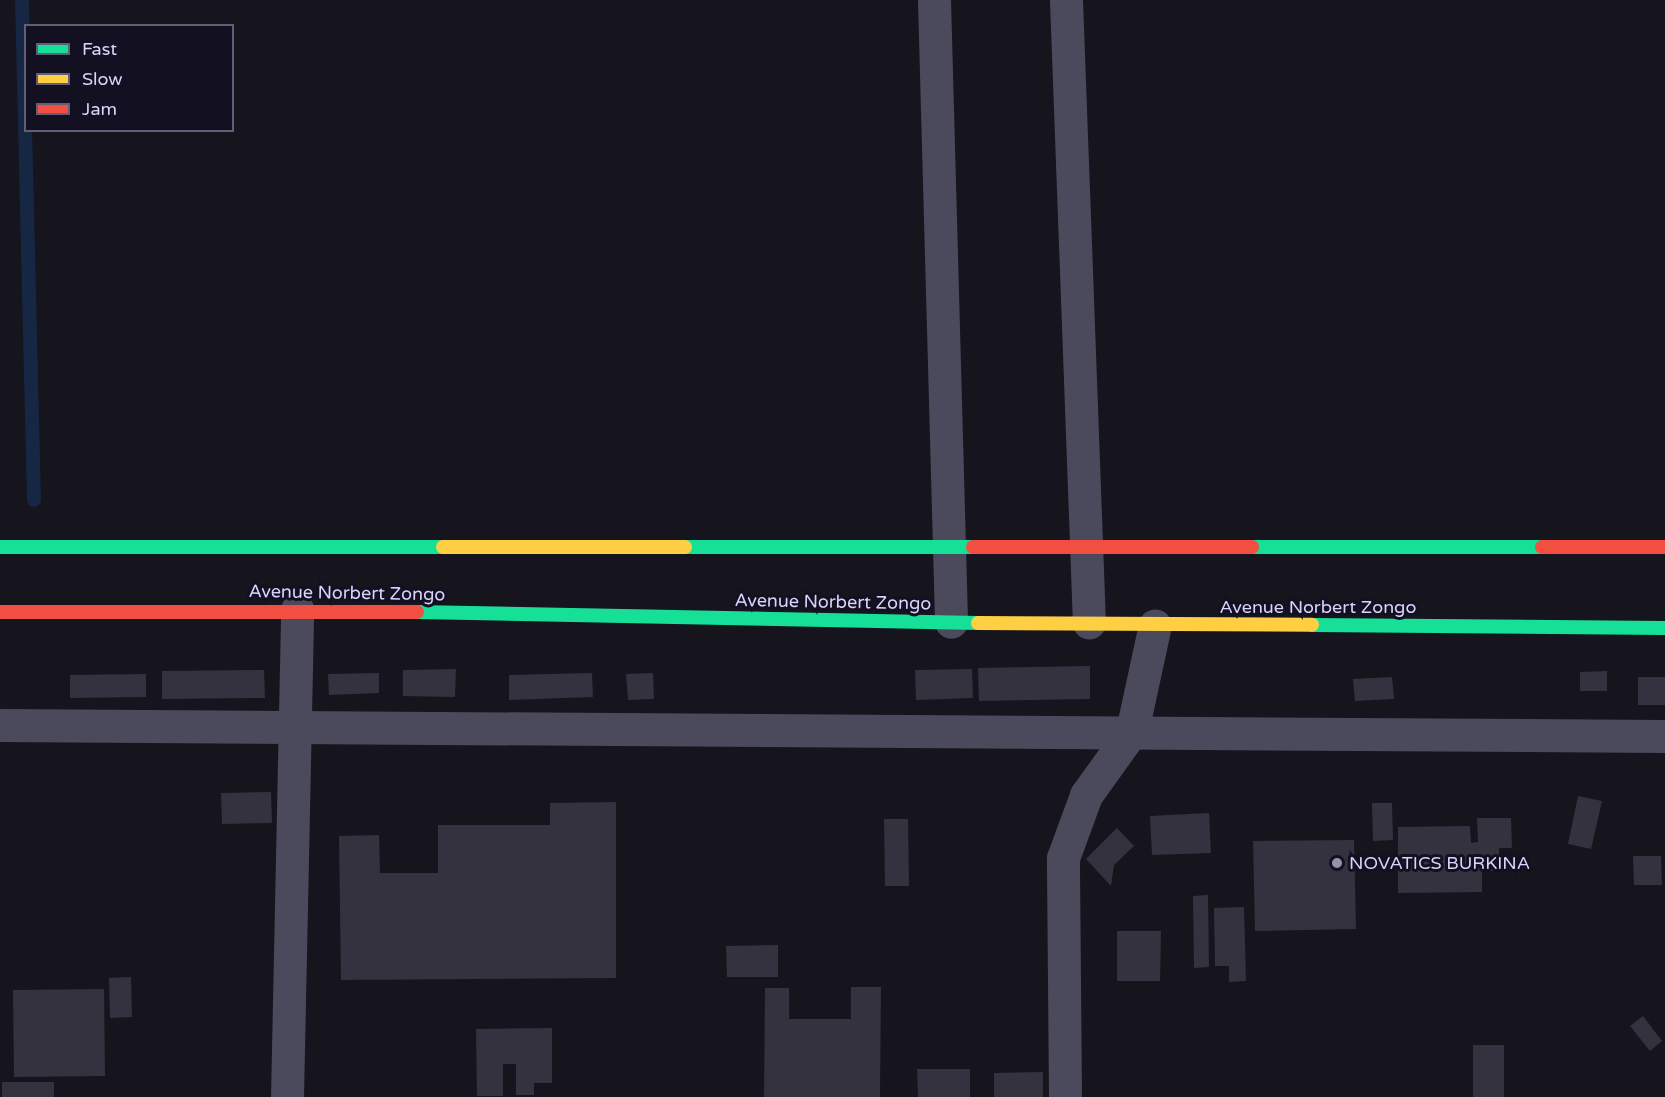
<!DOCTYPE html>
<html>
<head>
<meta charset="utf-8">
<style>
	body { margin:0 }
	#map { position:relative; width:1665px; height:1097px; overflow:hidden; background:#16141d; font-family:"Varela Round",sans-serif }
	div>[style] { position:absolute }
	.stream>* { height:14px; margin:-7px; padding:0 7px; transform-origin:7px; border-radius:7px; background:#152742 }
	.building>* { inset:0; background:#34323f }
	.street>* { height:33px; margin:-16.5px; padding:0 16.5px; transform-origin:16.5px; border-radius:16.5px; background:#4b4a5d }
	.fast>* { height:14px; margin:-7px; padding:0 7px; transform-origin:7px; border-radius:7px; background:#16e098 }
	.slow>* { height:14px; margin:-7px; padding:0 7px; transform-origin:7px; border-radius:7px; background:#ffcf43 }
	.jam>* { height:14px; margin:-7px; padding:0 7px; transform-origin:7px; border-radius:7px; background:#f24e42 }
	.dots>* { width:16px; height:16px; translate:-50% -50%; box-sizing:border-box; border:3px solid #131021; border-radius:50% }
	span { translate:-50% -50%; white-space:nowrap; text-align:center; line-height:1.15; -webkit-text-stroke:6px #131021; paint-order:stroke }
	.street-label { font-size:18px; color:#d8d4fb }
	.poi-label { font-size:18px; color:#d8d4fb }
	.left { translate:0 -50%; text-align:left }
	.legend { position:absolute; left:24px; top:24px; width:210px; height:108px; box-sizing:border-box; background:#131021; border:2px solid #625e78; margin:0; padding:8px 10px; list-style:none; font-size:18px; color:#d8d4fb }
	.legend li { display:flex; align-items:center; gap:12px; height:30px }
	.legend b { width:30px; border:2px solid #625e78 }
</style>
</head>
<body>
<div id="map">
	<div class="stream">
		<div style="left:22px;top:0;width:500px;rotate:88.63deg"></div>
	</div>
	<div class="building">
		<div style="clip-path:polygon(1090px 666px,1090px 699px,979px 701px,978px 668px)"></div>
		<div style="clip-path:polygon(456px 669px,455px 697px,403px 696px,403px 670px)"></div>
		<div style="clip-path:polygon(972px 669px,973px 698px,916px 700px,915px 670px)"></div>
		<div style="clip-path:polygon(264px 670px,265px 698px,162px 699px,162px 671px)"></div>
		<div style="clip-path:polygon(1607px 671px,1607px 691px,1580px 691px,1580px 672px)"></div>
		<div style="clip-path:polygon(379px 673px,379px 693px,329px 695px,328px 674px)"></div>
		<div style="clip-path:polygon(592px 673px,593px 697px,509px 700px,509px 675px)"></div>
		<div style="clip-path:polygon(653px 673px,654px 699px,628px 700px,626px 674px)"></div>
		<div style="clip-path:polygon(146px 674px,146px 697px,70px 698px,70px 675px)"></div>
		<div style="clip-path:polygon(1392px 677px,1394px 699px,1355px 701px,1353px 679px)"></div>
		<div style="clip-path:polygon(1638px 677px,1665px 677px,1665px 705px,1638px 705px)"></div>
		<div style="clip-path:polygon(271px 792px,272px 823px,222px 824px,221px 793px)"></div>
		<div style="clip-path:polygon(1578px 796px,1602px 801px,1591px 849px,1568px 844px)"></div>
		<div style="clip-path:polygon(616px 802px,616px 978px,341px 980px,339px 836px,379px 835px,380px 873px,438px 873px,438px 825px,550px 825px,550px 803px)"></div>
		<div style="clip-path:polygon(1372px 803px,1392px 803px,1393px 840px,1373px 841px)"></div>
		<div style="clip-path:polygon(1209px 813px,1211px 853px,1152px 855px,1150px 816px)"></div>
		<div style="clip-path:polygon(1477px 818px,1511px 818px,1512px 848px,1499px 848px,1499px 871px,1482px 871px,1482px 892px,1398px 893px,1398px 827px,1470px 826px,1471px 843px,1478px 842px)"></div>
		<div style="clip-path:polygon(884px 819px,908px 819px,909px 886px,885px 886px)"></div>
		<div style="clip-path:polygon(1117px 828px,1134px 846px,1114px 865px,1111px 886px,1086px 859px)"></div>
		<div style="clip-path:polygon(1354px 840px,1356px 929px,1255px 931px,1253px 841px)"></div>
		<div style="clip-path:polygon(1633px 856px,1661px 856px,1662px 885px,1634px 885px)"></div>
		<div style="clip-path:polygon(1208px 895px,1209px 967px,1194px 968px,1193px 896px)"></div>
		<div style="clip-path:polygon(1244px 907px,1246px 981px,1229px 982px,1229px 966px,1215px 966px,1214px 908px)"></div>
		<div style="clip-path:polygon(1117px 931px,1161px 931px,1160px 981px,1117px 981px)"></div>
		<div style="clip-path:polygon(778px 945px,778px 977px,727px 977px,726px 946px)"></div>
		<div style="clip-path:polygon(131px 977px,132px 1017px,110px 1018px,109px 978px)"></div>
		<div style="clip-path:polygon(851px 987px,881px 987px,880px 1097px,764px 1097px,765px 988px,789px 988px,789px 1019px,851px 1019px)"></div>
		<div style="clip-path:polygon(104px 989px,105px 1076px,14px 1077px,13px 990px)"></div>
		<div style="clip-path:polygon(1643px 1016px,1662px 1041px,1650px 1051px,1630px 1026px)"></div>
		<div style="clip-path:polygon(552px 1028px,552px 1083px,534px 1083px,534px 1095px,516px 1095px,516px 1064px,503px 1064px,503px 1096px,477px 1096px,476px 1029px)"></div>
		<div style="clip-path:polygon(1473px 1045px,1504px 1045px,1504px 1097px,1473px 1097px)"></div>
		<div style="clip-path:polygon(917px 1069px,970px 1069px,970px 1097px,918px 1097px)"></div>
		<div style="clip-path:polygon(1043px 1072px,1043px 1097px,994px 1097px,994px 1073px)"></div>
		<div style="clip-path:polygon(2px 1082px,54px 1082px,54px 1097px,2px 1097px)"></div>
	</div>
	<div class="street">
		<div style="left:934px;top:0;width:622px;rotate:88.43deg"></div>
		<div style="left:1066px;top:0;width:623px;rotate:87.89deg"></div>
		<div style="left:0;top:725px;width:1665px;rotate:0.38deg"></div>
		<div style="left:287px;top:1097px;width:488px;rotate:-88.8deg"></div>
		<div style="left:1065px;top:1097px;width:239px;rotate:-90.5deg"></div>
		<div style="left:1063px;top:858px;width:67px;rotate:-69.9deg"></div>
		<div style="left:1086px;top:795px;width:79px;rotate:-54.3deg"></div>
		<div style="left:1132px;top:731px;width:108px;rotate:-77.8deg"></div>
	</div>
	<div class="fast">
		<div style="left:0;top:547px;width:443px"></div>
		<div style="left:685px;top:547px;width:288px"></div>
		<div style="left:1252px;top:547px;width:290px"></div>
		<div style="left:417px;top:612px;width:561px;rotate:1.12deg"></div>
		<div style="left:1312px;top:625px;width:353px;rotate:0.5deg"></div>
	</div>
	<div class="slow">
		<div style="left:443px;top:547px;width:242px"></div>
		<div style="left:978px;top:623px;width:334px;rotate:0.3deg"></div>
	</div>
	<div class="jam">
		<div style="left:973px;top:547px;width:279px"></div>
		<div style="left:1542px;top:547px;width:123px"></div>
		<div style="left:0;top:612px;width:417px"></div>
	</div>
	<div class="dots">
		<div style="left:1337px;top:863px;background:#9491ad"></div>
	</div>
	<div class="street-label">
		<span style="left:347px;top:593px;rotate:1deg">Avenue Norbert Zongo</span>
		<span style="left:833px;top:602px;rotate:1deg">Avenue Norbert Zongo</span>
		<span style="left:1318px;top:607px">Avenue Norbert Zongo</span>
	</div>
	<div class="poi-label">
		<span class="left" style="left:1349px;top:863px">NOVATICS BURKINA</span>
	</div>
	<ul class="legend">
	<li><b style="height:8px;background:#16e098"></b>Fast</li>
	<li><b style="height:8px;background:#ffcf43"></b>Slow</li>
	<li><b style="height:8px;background:#f24e42"></b>Jam</li>
	</ul>
</div>
</body>
</html>
